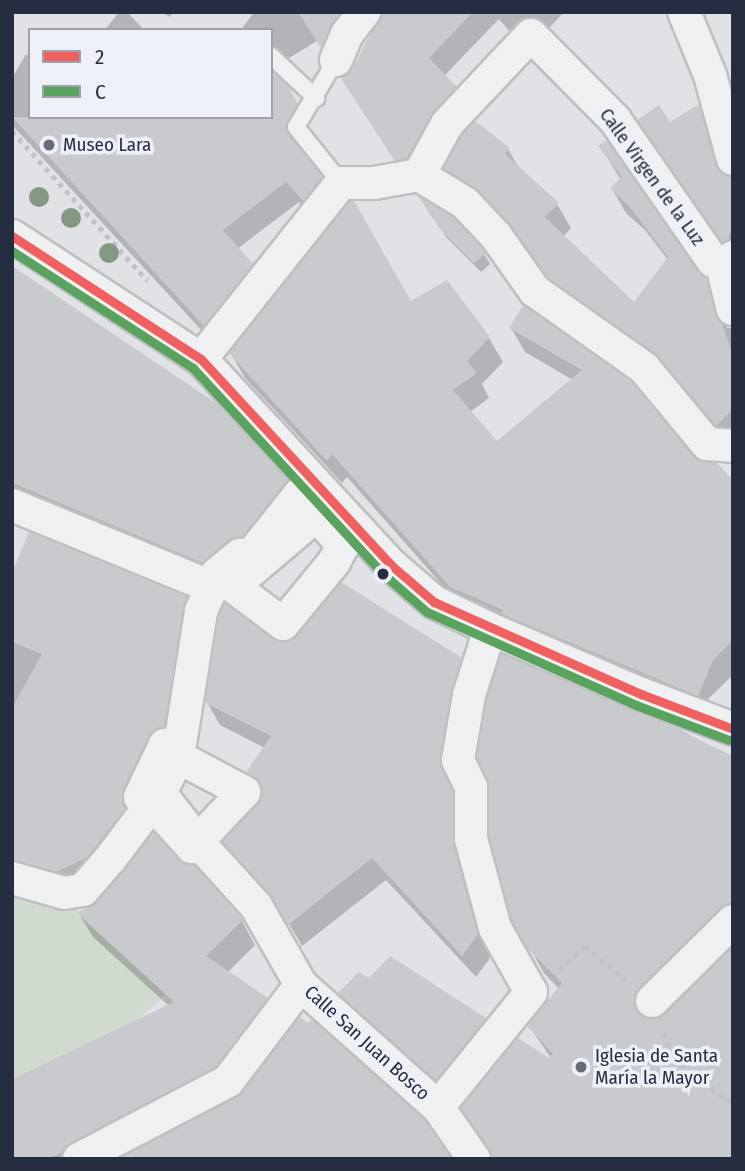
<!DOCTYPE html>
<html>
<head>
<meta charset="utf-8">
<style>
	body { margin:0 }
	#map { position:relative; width:745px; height:1171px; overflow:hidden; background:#e0e2e5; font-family:"Fira Sans Condensed",sans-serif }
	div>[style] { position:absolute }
	.green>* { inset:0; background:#d0dacf }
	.shadow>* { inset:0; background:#0003 }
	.building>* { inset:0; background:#c8cace }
	.path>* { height:4.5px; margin-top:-2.25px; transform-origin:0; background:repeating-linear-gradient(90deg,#c2c3c8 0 5px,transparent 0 10px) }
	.roads { filter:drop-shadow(2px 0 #bec0c3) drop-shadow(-2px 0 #bec0c3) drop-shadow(0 2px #bec0c3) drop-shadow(0 -2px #bec0c3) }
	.lane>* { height:16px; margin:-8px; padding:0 8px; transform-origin:8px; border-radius:8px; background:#eff0f2 }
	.street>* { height:32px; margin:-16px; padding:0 16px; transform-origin:16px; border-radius:16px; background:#eff0f2 }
	.bus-1>* { height:9px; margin:-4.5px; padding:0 4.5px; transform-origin:4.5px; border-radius:4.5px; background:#f06060 }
	.bus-2>* { height:9px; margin:-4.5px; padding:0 4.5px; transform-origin:4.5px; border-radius:4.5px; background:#59a35e }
	.trees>* { width:20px; height:20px; margin:-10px; border-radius:50%; background:#839982 }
	.dots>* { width:19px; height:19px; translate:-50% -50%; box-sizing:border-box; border:4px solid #edf0f6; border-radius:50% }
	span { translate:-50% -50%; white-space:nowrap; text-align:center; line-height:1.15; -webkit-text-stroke:7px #edf0f6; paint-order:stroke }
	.poi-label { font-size:19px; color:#252d40 }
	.left { translate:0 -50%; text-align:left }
	.street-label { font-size:19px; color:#252d40 }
	.frame { position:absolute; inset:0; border:14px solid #252d40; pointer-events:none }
	.legend { position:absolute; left:28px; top:28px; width:245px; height:91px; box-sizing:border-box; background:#edf0f6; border:2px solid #9da2ad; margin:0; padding:9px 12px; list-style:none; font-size:21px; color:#252d40 }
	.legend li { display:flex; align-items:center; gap:14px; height:35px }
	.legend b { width:35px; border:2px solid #9da2ad }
</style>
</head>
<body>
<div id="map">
	<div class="green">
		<div style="clip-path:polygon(13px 890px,80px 909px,77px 914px,165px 994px,142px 1017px,12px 1079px)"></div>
	</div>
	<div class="shadow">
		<div style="clip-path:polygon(119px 12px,127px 12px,144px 30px,105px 30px)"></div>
		<div style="clip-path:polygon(161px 12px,173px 12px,170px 17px)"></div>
		<div style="clip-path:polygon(254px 12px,564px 12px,540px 38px,525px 49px,499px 19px,444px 76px,456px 88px,468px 109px,409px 181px,355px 99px,354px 69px,365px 44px,383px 16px,379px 14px,334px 67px,317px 41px,276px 66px,274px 75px,286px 87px,309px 126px,298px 149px,333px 199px,316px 221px,299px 202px,237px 249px,252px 265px,264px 286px,216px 346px,12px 125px,12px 78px,26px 54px,30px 57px,30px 117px,271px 117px,271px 30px,241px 30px)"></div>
		<div style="clip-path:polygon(698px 107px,712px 130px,725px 176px,733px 178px,733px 258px,639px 120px,669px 125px)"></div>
		<div style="clip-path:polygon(600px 146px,697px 273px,706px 279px,720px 304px,727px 328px,733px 328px,733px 447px,564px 302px,527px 249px,494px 214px,459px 193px,446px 168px,508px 149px,520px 170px,557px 204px,571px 228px,563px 237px,634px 304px,668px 260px,645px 230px,626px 213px,612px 189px,621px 180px)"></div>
		<div style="clip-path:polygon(423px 201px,484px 254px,490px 264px,481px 272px,447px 238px)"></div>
		<div style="clip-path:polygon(12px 266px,287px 482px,300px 505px,217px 586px,12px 499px)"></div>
		<div style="clip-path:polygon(410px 303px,489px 338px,503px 362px,482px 384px,489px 398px,470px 412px,497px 443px,573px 380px,525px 352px,511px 328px,524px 308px,692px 457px,733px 483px,733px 675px,708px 699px,715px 711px,465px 611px,347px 477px,342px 483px,245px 378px,231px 354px)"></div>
		<div style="clip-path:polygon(12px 576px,186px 598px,200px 621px,177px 750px,108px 871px,12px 888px)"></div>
		<div style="clip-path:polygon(271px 640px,460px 659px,474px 682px,465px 816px,465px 868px,490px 958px,476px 977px,386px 880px,302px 946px,285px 917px,238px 865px,225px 842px,263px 798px,248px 772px,265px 748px,220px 725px,207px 702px)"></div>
		<div style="clip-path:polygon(682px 731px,733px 758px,733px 933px,649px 1019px,733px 1159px,492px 1159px,491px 1153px,463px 1108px,553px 1061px,529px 1026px,559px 989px,544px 973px,514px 920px)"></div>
		<div style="clip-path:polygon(178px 861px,242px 921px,255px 945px,227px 973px,267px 999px,280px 1023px,99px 1159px,12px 1159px,169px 1006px,93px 937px,79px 914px)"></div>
		<div style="clip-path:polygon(390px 958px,485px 1019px,496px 1039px,448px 1099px,351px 1013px,340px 993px,369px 980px)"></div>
	</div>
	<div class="building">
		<div style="clip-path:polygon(298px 12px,341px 12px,321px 48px)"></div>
		<div style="clip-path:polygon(382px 12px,473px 12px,429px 58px,457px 87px,431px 115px,407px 158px,395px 161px,340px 77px,353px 68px)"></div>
		<div style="clip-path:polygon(271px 71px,288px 86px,298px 104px,287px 122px,287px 133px,323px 177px,303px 201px,286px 182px,223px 230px,253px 264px,204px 326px,12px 117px,271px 117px)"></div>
		<div style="clip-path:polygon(699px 104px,716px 164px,721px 172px,733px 177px,733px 232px,729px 233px,729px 239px,722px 242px,637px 120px,659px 105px,670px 122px)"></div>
		<div style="clip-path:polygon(475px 121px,510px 148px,505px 154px,559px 203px,545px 217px,634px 302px,668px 257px,629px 206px,610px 188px,622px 177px,598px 146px,607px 140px,698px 271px,707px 278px,715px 314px,722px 323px,733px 356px,733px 409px,716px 426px,658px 356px,548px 278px,511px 225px,478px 190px,444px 168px,462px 135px)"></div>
		<div style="clip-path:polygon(418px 196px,453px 217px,486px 253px,474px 263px,439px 228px)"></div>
		<div style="clip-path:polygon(350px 201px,354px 201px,411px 301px,447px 280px,490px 337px,467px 361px,477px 373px,453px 390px,497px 441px,582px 370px,509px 328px,523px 305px,631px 382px,693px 456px,699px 461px,717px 463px,733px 480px,733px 640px,713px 660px,698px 696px,502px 614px,503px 610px,450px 587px,332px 454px,327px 461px,229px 353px)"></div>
		<div style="clip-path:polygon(12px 266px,216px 403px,288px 481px,242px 537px,228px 541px,203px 563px,12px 483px)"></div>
		<div style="clip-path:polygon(29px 532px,187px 597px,164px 727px,154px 730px,149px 737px,123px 789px,122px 798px,126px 808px,86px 858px,56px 872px,12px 860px,12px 708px,42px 654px,12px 642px,12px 573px)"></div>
		<div style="clip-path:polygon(341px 582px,462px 658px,451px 692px,440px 758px,453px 791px,453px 844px,478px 934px,462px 956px,372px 858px,288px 925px,270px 894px,222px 842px,261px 798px,259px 782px,246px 772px,271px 736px,205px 703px,219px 616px,225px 603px,272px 639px,289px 641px)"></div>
		<div style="clip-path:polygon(501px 654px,683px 730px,682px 732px,733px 756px,733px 903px,720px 908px,639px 988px,634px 1005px,639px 1013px,647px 1018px,656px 1019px,664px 1014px,733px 947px,733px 1159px,492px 1159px,489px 1149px,461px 1108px,518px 1038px,549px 1058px,553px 1054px,527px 1026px,562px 983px,528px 949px,512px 921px,489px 837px,489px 786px,477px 757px,487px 699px)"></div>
		<div style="clip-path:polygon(153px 832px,179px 860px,194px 865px,243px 920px,206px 956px,268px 998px,216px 1067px,70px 1143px,62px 1152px,49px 1159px,12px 1159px,12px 1079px,174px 1002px,77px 913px,97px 902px)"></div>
		<div style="clip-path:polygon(390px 956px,486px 1018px,436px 1080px,338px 993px,359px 972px,369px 978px)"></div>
		<div style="clip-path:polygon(300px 1017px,308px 1023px,312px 1019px,424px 1119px,451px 1159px,119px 1159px,237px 1097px)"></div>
	</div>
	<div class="path">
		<div style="left:12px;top:131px;width:202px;rotate:47.8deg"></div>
		<div style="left:559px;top:970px;width:35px;rotate:-43deg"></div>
		<div style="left:585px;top:946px;width:53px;rotate:39.7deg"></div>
		<div style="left:663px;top:1033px;width:35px;rotate:63deg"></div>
		<div style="left:679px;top:1064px;width:67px;rotate:36.5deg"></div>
	</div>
	<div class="roads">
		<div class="lane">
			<div style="left:271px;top:56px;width:62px;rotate:43deg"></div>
			<div style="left:336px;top:60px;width:78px;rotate:120.8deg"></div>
			<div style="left:296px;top:127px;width:72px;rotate:51.2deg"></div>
		</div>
		<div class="street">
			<div style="left:684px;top:12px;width:68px;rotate:67.6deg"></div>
			<div style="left:710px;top:75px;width:87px;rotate:74.7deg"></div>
			<div style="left:336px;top:60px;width:28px;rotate:-67deg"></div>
			<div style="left:347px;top:34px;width:28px;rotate:-52deg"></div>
			<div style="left:419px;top:175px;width:54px;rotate:31.3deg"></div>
			<div style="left:465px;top:203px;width:45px;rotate:46.8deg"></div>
			<div style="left:496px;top:236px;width:67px;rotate:54.7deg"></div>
			<div style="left:535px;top:291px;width:133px;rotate:35.2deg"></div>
			<div style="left:644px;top:368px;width:99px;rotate:50.3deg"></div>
			<div style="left:707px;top:444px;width:26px;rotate:4deg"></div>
			<div style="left:12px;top:236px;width:225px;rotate:33.1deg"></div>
			<div style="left:201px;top:359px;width:280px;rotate:47.3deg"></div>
			<div style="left:391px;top:565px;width:57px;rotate:40.7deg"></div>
			<div style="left:434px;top:602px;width:62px;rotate:25.7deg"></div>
			<div style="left:490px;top:629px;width:164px;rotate:23.3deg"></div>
			<div style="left:641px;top:694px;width:98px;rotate:20.8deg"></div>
			<div style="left:733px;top:257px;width:22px;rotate:111deg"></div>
			<div style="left:725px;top:278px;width:32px;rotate:76deg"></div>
			<div style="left:201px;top:359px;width:225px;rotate:-51.5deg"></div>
			<div style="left:341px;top:183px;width:33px"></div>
			<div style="left:374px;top:183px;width:46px;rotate:-10.1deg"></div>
			<div style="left:419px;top:175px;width:58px;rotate:-61.2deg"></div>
			<div style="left:447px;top:124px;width:122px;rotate:-46.7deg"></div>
			<div style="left:531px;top:35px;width:120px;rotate:45.3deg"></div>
			<div style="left:615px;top:120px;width:172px;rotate:55.2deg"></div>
			<div style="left:299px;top:495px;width:67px;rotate:48.7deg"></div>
			<div style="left:343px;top:545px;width:19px;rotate:118deg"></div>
			<div style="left:334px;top:562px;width:80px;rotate:129.4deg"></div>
			<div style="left:283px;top:624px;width:83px;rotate:-142.9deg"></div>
			<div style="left:217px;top:574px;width:30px;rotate:-40deg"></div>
			<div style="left:240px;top:555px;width:9px;rotate:27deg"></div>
			<div style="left:248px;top:559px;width:82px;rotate:-51.4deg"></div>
			<div style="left:12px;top:505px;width:216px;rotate:22.3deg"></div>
			<div style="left:165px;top:745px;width:18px;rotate:43deg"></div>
			<div style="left:178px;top:757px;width:75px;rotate:27.9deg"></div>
			<div style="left:244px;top:792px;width:76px;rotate:133.4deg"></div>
			<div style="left:192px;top:847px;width:46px;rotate:-132.4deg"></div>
			<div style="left:161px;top:813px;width:26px;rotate:-143deg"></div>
			<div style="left:140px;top:797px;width:58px;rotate:-64.3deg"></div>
			<div style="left:160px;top:793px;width:62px;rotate:52.2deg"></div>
			<div style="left:198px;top:842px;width:86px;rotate:47.8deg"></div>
			<div style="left:256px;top:906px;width:91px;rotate:60.3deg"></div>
			<div style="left:301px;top:985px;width:183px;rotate:41.7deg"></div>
			<div style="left:438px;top:1107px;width:63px;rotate:55.3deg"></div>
			<div style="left:12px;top:878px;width:54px;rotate:16.1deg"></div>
			<div style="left:64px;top:893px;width:19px;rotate:-9deg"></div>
			<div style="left:83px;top:890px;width:41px;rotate:-48.9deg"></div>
			<div style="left:110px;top:859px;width:83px;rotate:-52.9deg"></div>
			<div style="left:160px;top:793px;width:40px;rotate:-63.4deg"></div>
			<div style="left:178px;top:757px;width:148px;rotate:-81deg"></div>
			<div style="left:201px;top:611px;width:26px;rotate:-65deg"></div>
			<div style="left:212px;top:587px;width:35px;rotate:-18deg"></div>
			<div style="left:245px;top:576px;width:114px;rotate:-40.4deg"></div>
			<div style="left:652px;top:1001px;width:114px;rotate:-44.6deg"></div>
			<div style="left:438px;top:1107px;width:148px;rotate:-51deg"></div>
			<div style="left:531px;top:992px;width:73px;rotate:-119.4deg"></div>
			<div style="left:495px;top:928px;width:92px;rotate:-105.1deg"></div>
			<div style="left:471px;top:839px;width:52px;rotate:-90deg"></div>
			<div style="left:471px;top:787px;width:30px;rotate:-116deg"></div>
			<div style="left:458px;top:760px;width:66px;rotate:-80.4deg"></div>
			<div style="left:469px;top:695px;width:69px;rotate:-72.3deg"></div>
			<div style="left:79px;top:1159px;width:168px;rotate:-27.6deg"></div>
			<div style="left:228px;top:1081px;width:121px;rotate:-52.8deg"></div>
		</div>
	</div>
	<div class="bus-1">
		<div style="left:12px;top:236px;width:225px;rotate:33.1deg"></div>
		<div style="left:201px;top:359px;width:280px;rotate:47.3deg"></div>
		<div style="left:391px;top:565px;width:57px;rotate:40.7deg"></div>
		<div style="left:434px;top:602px;width:227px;rotate:24deg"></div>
		<div style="left:641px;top:694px;width:98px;rotate:20.8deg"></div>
	</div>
	<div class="bus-2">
		<div style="left:12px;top:251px;width:216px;rotate:32.9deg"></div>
		<div style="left:193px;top:368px;width:279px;rotate:47.3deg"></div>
		<div style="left:382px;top:573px;width:60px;rotate:40.9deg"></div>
		<div style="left:427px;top:612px;width:229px;rotate:24deg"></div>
		<div style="left:636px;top:705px;width:99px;rotate:20.6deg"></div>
	</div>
	<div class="trees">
		<div style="left:39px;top:197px"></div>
		<div style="left:71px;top:218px"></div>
		<div style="left:109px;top:253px"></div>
	</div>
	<div class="dots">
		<div style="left:49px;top:145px;background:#666c7a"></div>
		<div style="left:383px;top:574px;background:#252d40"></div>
		<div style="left:581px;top:1067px;background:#666c7a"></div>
	</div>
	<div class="poi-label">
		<span class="left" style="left:63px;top:145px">Museo Lara</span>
		<span class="left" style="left:595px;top:1067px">Iglesia de Santa<br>María la Mayor</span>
	</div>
	<div class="street-label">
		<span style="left:652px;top:177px;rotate:54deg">Calle Virgen de la Luz</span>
		<span style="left:367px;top:1043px;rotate:42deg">Calle San Juan Bosco</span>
	</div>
	<div class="frame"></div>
	<ul class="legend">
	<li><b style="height:9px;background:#f06060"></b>2</li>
	<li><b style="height:9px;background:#59a35e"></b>C</li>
	</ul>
</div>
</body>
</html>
